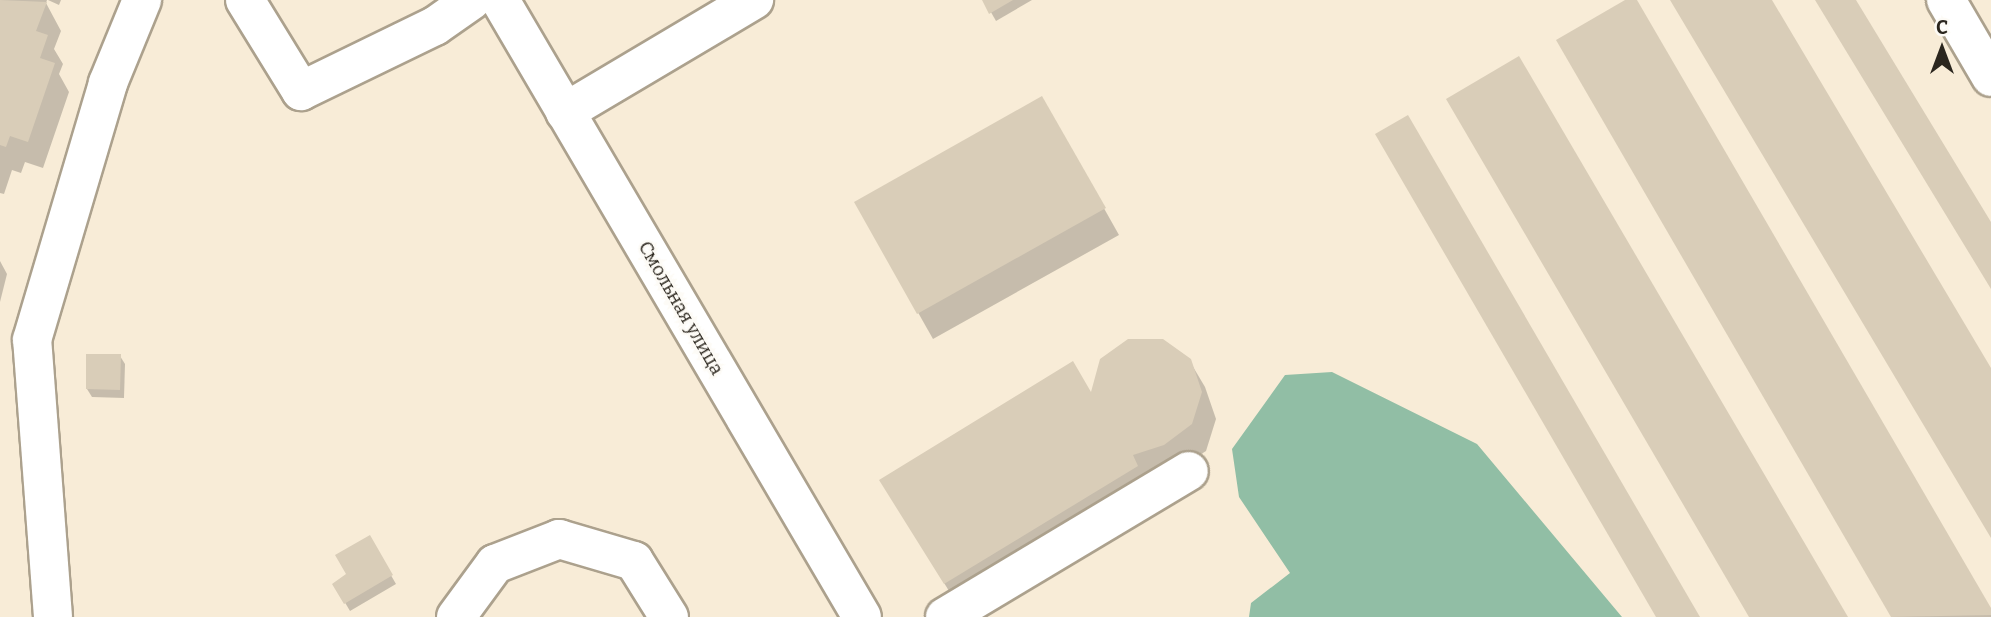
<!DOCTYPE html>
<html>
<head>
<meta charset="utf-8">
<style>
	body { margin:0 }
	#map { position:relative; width:1991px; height:617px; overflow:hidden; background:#f8ecd7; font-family:Bitter,serif }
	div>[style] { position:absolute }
	.forest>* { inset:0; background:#91bea5 }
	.shadow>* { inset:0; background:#0003 }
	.building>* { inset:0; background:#d9cdb8 }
	.roads { filter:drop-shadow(2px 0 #aca18d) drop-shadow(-2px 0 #aca18d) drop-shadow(0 2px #aca18d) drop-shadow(0 -2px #aca18d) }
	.minor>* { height:38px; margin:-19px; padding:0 19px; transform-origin:19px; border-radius:19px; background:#fff }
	span { translate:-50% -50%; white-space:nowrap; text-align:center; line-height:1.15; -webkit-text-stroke:5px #fdfbf6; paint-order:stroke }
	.street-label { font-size:19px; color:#2b261e }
	.north { position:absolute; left:1907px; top:14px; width:70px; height:70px; -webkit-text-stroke:5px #fdfbf6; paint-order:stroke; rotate:0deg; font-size:19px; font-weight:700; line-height:28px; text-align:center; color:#2b261e }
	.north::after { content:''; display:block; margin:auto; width:24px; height:32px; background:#2b261e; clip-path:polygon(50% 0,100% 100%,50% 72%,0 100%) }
</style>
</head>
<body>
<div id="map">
	<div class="forest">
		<div style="clip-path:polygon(1332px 372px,1477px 444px,1622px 617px,1249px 617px,1251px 603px,1290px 573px,1239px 497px,1232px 449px,1285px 375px)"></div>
	</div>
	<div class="shadow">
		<div style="clip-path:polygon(0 0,47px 0,46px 3px,61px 31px,54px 49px,63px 64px,59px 74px,69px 92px,43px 168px,25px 162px,21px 173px,12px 170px,4px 194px,0 193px)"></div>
		<div style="clip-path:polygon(48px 0,61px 0,59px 5px)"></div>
		<div style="clip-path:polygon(984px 0,1032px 0,996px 21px)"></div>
		<div style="clip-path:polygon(1628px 0,1635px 0,1991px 611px,1991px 617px,1893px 617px,1558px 40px)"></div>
		<div style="clip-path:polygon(1042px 98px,1119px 235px,933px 339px,856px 203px)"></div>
		<div style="clip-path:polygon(0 261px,7px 274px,0 302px)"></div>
		<div style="clip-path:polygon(120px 356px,125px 364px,124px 398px,92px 397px,87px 389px)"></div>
		<div style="clip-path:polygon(1189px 360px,1205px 387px,1216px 419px,1206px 451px,960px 609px,897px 506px,1092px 397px)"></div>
		<div style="clip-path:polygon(369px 537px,396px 584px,350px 611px,334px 584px,349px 575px)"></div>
	</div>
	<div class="building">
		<div style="clip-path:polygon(0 0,47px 2px,36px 31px,48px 35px,40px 58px,55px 63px,28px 142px,10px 136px,6px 147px,0 145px)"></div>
		<div style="clip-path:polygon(982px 0,1013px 0,989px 14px)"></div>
		<div style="clip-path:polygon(1625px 0,1637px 0,1991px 608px,1991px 615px,1891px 617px,1556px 40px)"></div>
		<div style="clip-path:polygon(1670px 0,1772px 0,1991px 368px,1991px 538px)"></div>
		<div style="clip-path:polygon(1815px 0,1856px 0,1991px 222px,1991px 289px)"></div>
		<div style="clip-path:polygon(1519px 56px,1848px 617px,1749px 617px,1446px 99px)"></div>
		<div style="clip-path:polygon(1042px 96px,1106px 208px,917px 314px,854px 202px)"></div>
		<div style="clip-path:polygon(1408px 115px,1700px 617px,1656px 617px,1375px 134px)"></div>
		<div style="clip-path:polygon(1128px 339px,1163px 339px,1191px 359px,1202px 392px,1192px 424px,1164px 445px,1133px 455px,1138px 466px,944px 584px,879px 480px,1073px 361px,1091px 392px,1100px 359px)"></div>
		<div style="clip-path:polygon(86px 354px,121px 354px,120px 390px,86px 389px)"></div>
		<div style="clip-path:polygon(370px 535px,393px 575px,344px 604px,332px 584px,346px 574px,335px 555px)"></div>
	</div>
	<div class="roads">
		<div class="minor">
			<div style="left:245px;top:0;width:107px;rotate:58.4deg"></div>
			<div style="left:301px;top:91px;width:149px;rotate:-25.9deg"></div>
			<div style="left:435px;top:26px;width:45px;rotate:-35.1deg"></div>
			<div style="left:500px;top:0;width:715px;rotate:59.6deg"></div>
			<div style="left:1946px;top:0;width:89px;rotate:59.7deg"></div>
			<div style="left:565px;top:112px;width:220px;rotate:-30.7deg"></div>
			<div style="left:53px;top:617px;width:278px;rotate:-94.3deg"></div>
			<div style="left:32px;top:340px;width:268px;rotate:-73.5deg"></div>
			<div style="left:108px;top:83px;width:90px;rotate:-67.7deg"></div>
			<div style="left:456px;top:617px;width:66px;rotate:-53.7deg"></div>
			<div style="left:495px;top:564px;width:69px;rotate:-21.3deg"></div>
			<div style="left:559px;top:539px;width:78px;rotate:16.3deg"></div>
			<div style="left:634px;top:561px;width:66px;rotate:58deg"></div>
			<div style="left:945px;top:617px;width:284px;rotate:-30.9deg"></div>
		</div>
	</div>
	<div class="street-label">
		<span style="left:681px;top:308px;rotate:60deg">Смольная улица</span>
	</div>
	<div class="north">С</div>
</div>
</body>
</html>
